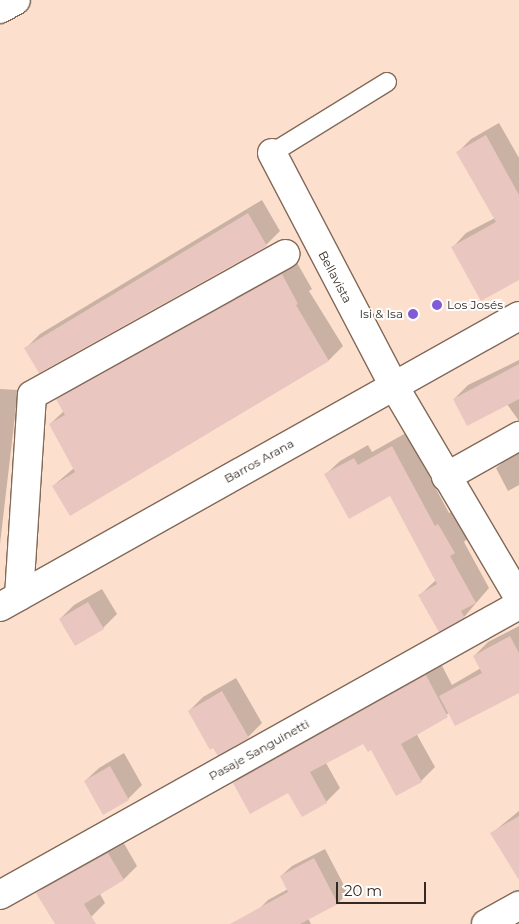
<!DOCTYPE html>
<html>
<head>
<meta charset="utf-8">
<style>
	body { margin:0 }
	#map { position:relative; width:519px; height:924px; overflow:hidden; background:#fcdfcc; font-family:Montserrat,sans-serif }
	div>[style] { position:absolute }
	.shadow>* { inset:0; background:#0003 }
	.building>* { inset:0; background:#e9c6c0 }
	.roads { filter:drop-shadow(1px 0 #826958) drop-shadow(-1px 0 #826958) drop-shadow(0 1px #826958) drop-shadow(0 -1px #826958) }
	.lane>* { height:18px; margin:-9px; padding:0 9px; transform-origin:9px; border-radius:9px; background:#fff }
	.street>* { height:28px; margin:-14px; padding:0 14px; transform-origin:14px; border-radius:14px; background:#fff }
	.secondary>* { height:28px; margin:-14px; padding:0 14px; transform-origin:14px; border-radius:14px; background:#fff }
	.dots>* { width:14px; height:14px; translate:-50% -50%; box-sizing:border-box; border:2px solid #fff; border-radius:50% }
	span { translate:-50% -50%; white-space:nowrap; text-align:center; line-height:1.15; -webkit-text-stroke:4px #fff; paint-order:stroke }
	.street-label { font-size:12px; color:#352a23 }
	.poi-label { font-size:12px; color:#352a23 }
	.left { translate:0 -50%; text-align:left }
	.right { translate:-100% -50%; text-align:right }
	.scale { position:absolute; left:336px; top:882px; width:90px; height:22px; box-sizing:border-box; border:2px solid #352a23; border-top:0; padding-left:6px; font-size:15px; line-height:18px; white-space:nowrap; color:#352a23; -webkit-text-stroke:4px #fff; paint-order:stroke }
</style>
</head>
<body>
<div id="map">
	<div class="shadow">
		<div style="clip-path:polygon(499px 123px,519px 158px,519px 277px,453px 247px,466px 233px,495px 218px,458px 152px,471px 139px)"></div>
		<div style="clip-path:polygon(262px 200px,280px 231px,266px 245px,26px 348px,40px 334px)"></div>
		<div style="clip-path:polygon(296px 261px,312px 289px,309px 291px,343px 346px,329px 360px,70px 515px,53px 486px,74px 468px,50px 424px,64px 411px,58px 400px,72px 386px)"></div>
		<div style="clip-path:polygon(519px 360px,519px 421px,507px 404px,454px 399px,468px 385px)"></div>
		<div style="clip-path:polygon(0 389px,18px 390px,0 544px)"></div>
		<div style="clip-path:polygon(406px 433px,449px 513px,453px 511px,468px 538px,464px 542px,489px 588px,464px 617px,420px 595px,436px 580px,391px 495px,326px 474px,340px 461px,368px 445px,372px 452px)"></div>
		<div style="clip-path:polygon(519px 449px,519px 485px,508px 491px,496px 468px)"></div>
		<div style="clip-path:polygon(102px 589px,117px 614px,103px 628px,60px 619px,74px 605px)"></div>
		<div style="clip-path:polygon(519px 626px,519px 692px,449px 713px,416px 733px,435px 767px,421px 781px,364px 742px,326px 763px,340px 788px,326px 802px,289px 791px,234px 783px,248px 769px,440px 662px,452px 685px,481px 668px,474px 656px,488px 642px)"></div>
		<div style="clip-path:polygon(236px 678px,262px 723px,248px 737px,218px 754px,189px 711px,203px 697px)"></div>
		<div style="clip-path:polygon(124px 753px,142px 785px,128px 799px,85px 781px,99px 768px)"></div>
		<div style="clip-path:polygon(519px 811px,519px 859px,492px 833px)"></div>
		<div style="clip-path:polygon(122px 840px,137px 866px,124px 879px,100px 894px,105px 903px,91px 917px,80px 924px,57px 924px,38px 893px,52px 879px)"></div>
		<div style="clip-path:polygon(325px 849px,348px 893px,338px 903px,308px 918px,311px 924px,265px 924px,258px 910px,268px 900px,288px 889px,281px 876px,292px 866px)"></div>
	</div>
	<div class="building">
		<div style="clip-path:polygon(486px 135px,519px 195px,519px 280px,481px 301px,451px 247px,496px 222px,456px 152px)"></div>
		<div style="clip-path:polygon(248px 213px,267px 246px,39px 373px,24px 348px)"></div>
		<div style="clip-path:polygon(282px 274px,298px 304px,296px 305px,329px 361px,70px 516px,52px 486px,75px 472px,49px 424px,65px 415px,56px 399px)"></div>
		<div style="clip-path:polygon(519px 364px,519px 399px,467px 426px,453px 399px)"></div>
		<div style="clip-path:polygon(392px 446px,435px 526px,438px 524px,455px 553px,450px 556px,476px 603px,461px 611px,465px 618px,439px 632px,418px 595px,437px 584px,390px 496px,349px 519px,324px 474px,354px 458px,358px 465px)"></div>
		<div style="clip-path:polygon(88px 602px,104px 629px,75px 646px,59px 619px)"></div>
		<div style="clip-path:polygon(510px 636px,519px 653px,519px 693px,455px 726px,439px 696px,482px 673px,473px 656px)"></div>
		<div style="clip-path:polygon(426px 675px,448px 717px,401px 744px,422px 782px,396px 796px,371px 750px,368px 752px,363px 744px,310px 772px,327px 803px,302px 817px,288px 793px,250px 814px,233px 783px)"></div>
		<div style="clip-path:polygon(222px 691px,249px 738px,218px 756px,213px 748px,210px 750px,188px 711px)"></div>
		<div style="clip-path:polygon(110px 766px,129px 800px,103px 815px,84px 781px)"></div>
		<div style="clip-path:polygon(519px 816px,519px 880px,490px 833px)"></div>
		<div style="clip-path:polygon(108px 853px,124px 880px,84px 904px,96px 924px,55px 924px,36px 893px)"></div>
		<div style="clip-path:polygon(314px 858px,338px 904px,300px 924px,230px 924px,288px 892px,280px 876px)"></div>
	</div>
	<div class="roads">
		<div class="lane">
			<div style="left:272px;top:153px;width:135px;rotate:-31.7deg"></div>
		</div>
		<div class="street">
			<div style="left:0;top:9px;width:18px;rotate:-29deg"></div>
			<div style="left:272px;top:153px;width:263px;rotate:62.4deg"></div>
			<div style="left:394px;top:386px;width:246px;rotate:59.5deg"></div>
			<div style="left:446px;top:477px;width:84px;rotate:-29.3deg"></div>
			<div style="left:19px;top:596px;width:201px;rotate:-86.3deg"></div>
			<div style="left:32px;top:395px;width:290px;rotate:-29.1deg"></div>
			<div style="left:0;top:607px;width:595px;rotate:-29.28deg"></div>
			<div style="left:0;top:895px;width:595px;rotate:-29.2deg"></div>
		</div>
		<div class="secondary">
			<div style="left:486px;top:924px;width:38px;rotate:-29deg"></div>
		</div>
	</div>
	<div class="dots">
		<div style="left:437px;top:305px;background:#815bd5"></div>
		<div style="left:413px;top:314px;background:#815bd5"></div>
	</div>
	<div class="street-label">
		<span style="left:335px;top:277px;rotate:62deg">Bellavista</span>
		<span style="left:259px;top:461px;rotate:-29deg">Barros Arana</span>
		<span style="left:259px;top:750px;rotate:-29deg">Pasaje Sanguinetti</span>
	</div>
	<div class="poi-label">
		<span class="left" style="left:447px;top:305px">Los Josés</span>
		<span class="right" style="left:403px;top:314px">Isi &amp; Isa</span>
	</div>
	<div class="scale">20 m</div>
</div>
</body>
</html>
